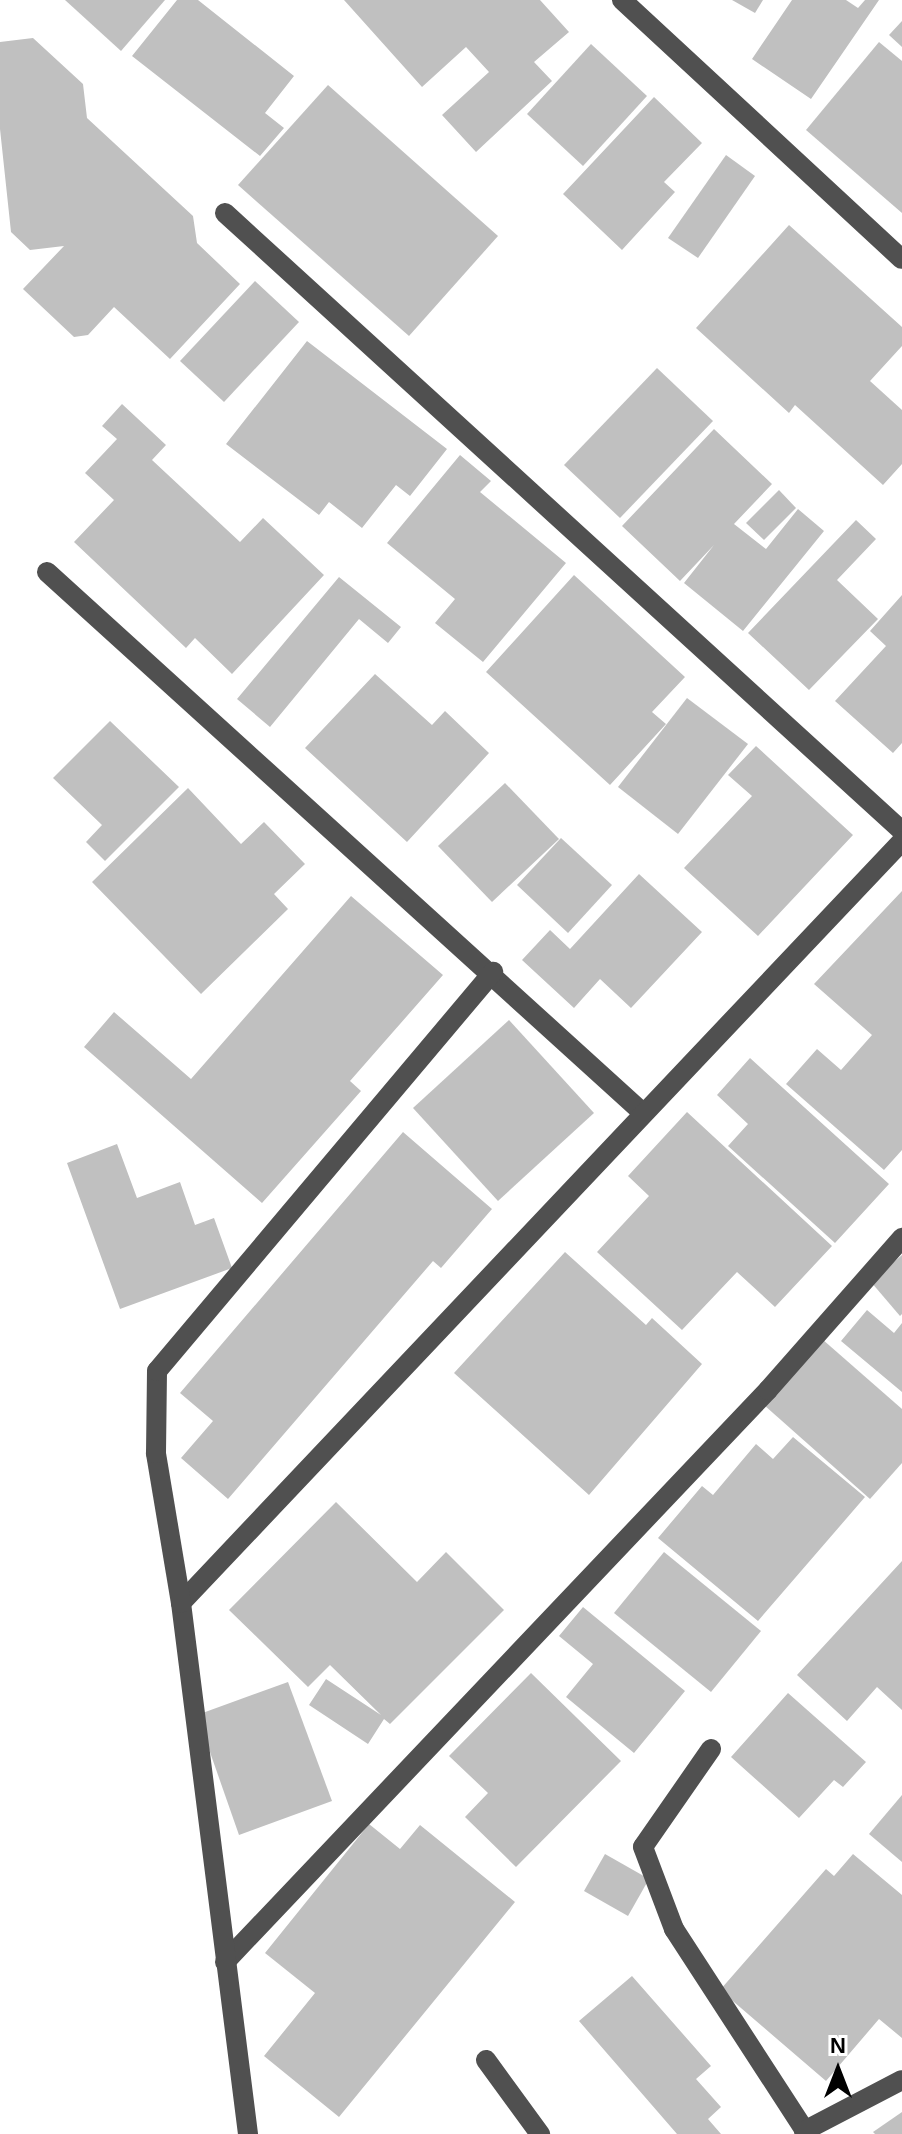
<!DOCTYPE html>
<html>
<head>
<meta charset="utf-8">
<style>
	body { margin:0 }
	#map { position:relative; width:902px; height:2134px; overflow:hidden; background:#fff; font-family:Arial,sans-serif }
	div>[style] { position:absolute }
	.building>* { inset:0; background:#c0c0c0 }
	.minor>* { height:20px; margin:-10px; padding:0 10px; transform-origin:10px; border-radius:10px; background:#505050 }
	span { translate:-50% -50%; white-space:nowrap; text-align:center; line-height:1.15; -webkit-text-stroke:7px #fff; paint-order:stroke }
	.north { position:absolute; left:798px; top:2030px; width:80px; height:80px; -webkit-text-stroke:6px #fff; paint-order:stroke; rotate:0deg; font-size:22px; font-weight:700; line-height:32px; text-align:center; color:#000 }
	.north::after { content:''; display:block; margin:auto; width:28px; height:36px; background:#000; clip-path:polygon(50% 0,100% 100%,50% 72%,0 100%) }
</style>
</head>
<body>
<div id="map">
	<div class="building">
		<div style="clip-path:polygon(65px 0,165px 0,121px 51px)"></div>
		<div style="clip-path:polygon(177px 0,198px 0,294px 76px,265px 113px,284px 128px,260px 156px,132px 56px)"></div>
		<div style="clip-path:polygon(344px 0,540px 0,569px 32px,534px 62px,552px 81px,476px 152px,442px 115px,489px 72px,466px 47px,422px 87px)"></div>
		<div style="clip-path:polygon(732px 0,763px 0,755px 13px)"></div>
		<div style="clip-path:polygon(792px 0,846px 0,858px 8px,865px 0,879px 0,811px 99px,752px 59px)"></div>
		<div style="clip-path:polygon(902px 21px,902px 47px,889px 35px)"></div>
		<div style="clip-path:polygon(33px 38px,83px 84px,87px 118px,193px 216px,197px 243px,240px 284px,170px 359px,114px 307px,88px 335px,74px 337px,23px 289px,64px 246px,30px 250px,11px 232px,0 129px,0 42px)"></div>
		<div style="clip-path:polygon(879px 42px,902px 61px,902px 213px,806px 130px)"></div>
		<div style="clip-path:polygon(591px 44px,647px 96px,583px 166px,527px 114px)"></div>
		<div style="clip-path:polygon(328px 85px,498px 236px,409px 336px,238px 185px)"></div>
		<div style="clip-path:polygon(654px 97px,702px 143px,664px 182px,675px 192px,622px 250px,563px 194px)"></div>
		<div style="clip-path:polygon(726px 155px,755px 176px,698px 258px,668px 238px)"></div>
		<div style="clip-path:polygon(789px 225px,902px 327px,902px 346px,870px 381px,902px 410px,902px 464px,883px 485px,795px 405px,789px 413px,696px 328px)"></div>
		<div style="clip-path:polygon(255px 281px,299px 322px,224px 402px,180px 361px)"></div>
		<div style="clip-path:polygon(307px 341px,447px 449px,410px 496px,396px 485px,362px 528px,329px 502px,319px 515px,226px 444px)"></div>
		<div style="clip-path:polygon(657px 368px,713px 421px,620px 518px,564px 465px)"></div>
		<div style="clip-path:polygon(122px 404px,166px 445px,152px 460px,240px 542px,263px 518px,324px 575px,232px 674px,195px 638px,186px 648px,74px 542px,114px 500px,85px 473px,117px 439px,102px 426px)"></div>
		<div style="clip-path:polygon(714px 429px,772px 484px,734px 524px,766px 549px,798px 509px,824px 531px,743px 631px,684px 583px,714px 545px,680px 581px,622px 526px)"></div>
		<div style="clip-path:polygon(460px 455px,491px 481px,480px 492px,566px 563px,483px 662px,435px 623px,455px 599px,387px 543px)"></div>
		<div style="clip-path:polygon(779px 490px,796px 508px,764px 540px,746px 523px)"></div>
		<div style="clip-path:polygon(856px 520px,876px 539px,837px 580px,878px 619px,809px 690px,748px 633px)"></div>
		<div style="clip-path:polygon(574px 575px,685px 677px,652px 712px,666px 724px,610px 785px,486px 672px)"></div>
		<div style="clip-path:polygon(339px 577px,401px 627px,388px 643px,359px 619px,270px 727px,237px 699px)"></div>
		<div style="clip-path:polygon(902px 595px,902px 743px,893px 753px,835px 701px,886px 646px,870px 631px)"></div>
		<div style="clip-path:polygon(375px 674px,432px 725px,445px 711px,489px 753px,407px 842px,305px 748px)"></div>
		<div style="clip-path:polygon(687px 698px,748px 744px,678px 834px,618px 787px)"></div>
		<div style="clip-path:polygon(110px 721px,179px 787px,105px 861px,86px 842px,102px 825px,53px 778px)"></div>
		<div style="clip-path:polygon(756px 746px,853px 835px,758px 936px,684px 868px,752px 796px,728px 775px)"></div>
		<div style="clip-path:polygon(505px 783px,559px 839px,492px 902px,438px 846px)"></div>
		<div style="clip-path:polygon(188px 788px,241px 844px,264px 822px,305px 864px,274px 894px,288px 909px,201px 994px,92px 882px)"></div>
		<div style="clip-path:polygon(561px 838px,612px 885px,568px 933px,517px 885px)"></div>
		<div style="clip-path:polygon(639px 874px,702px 932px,631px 1008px,600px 979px,574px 1008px,522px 960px,550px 930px,570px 949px)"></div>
		<div style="clip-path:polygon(902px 891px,902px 1150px,884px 1170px,786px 1084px,817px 1049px,841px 1070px,872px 1035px,814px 984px)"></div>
		<div style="clip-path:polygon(351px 896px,443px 975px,350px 1081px,361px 1091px,262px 1203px,84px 1047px,114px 1012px,191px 1079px)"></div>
		<div style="clip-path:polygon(509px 1020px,594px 1113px,498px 1201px,413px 1108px)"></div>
		<div style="clip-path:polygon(750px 1058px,889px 1184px,835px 1243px,728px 1146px,748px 1124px,717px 1095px)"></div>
		<div style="clip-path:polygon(687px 1112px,832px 1246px,775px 1307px,737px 1272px,682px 1330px,597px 1252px,649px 1196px,628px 1176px)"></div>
		<div style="clip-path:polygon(403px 1132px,492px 1209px,441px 1268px,433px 1261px,228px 1499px,181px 1458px,213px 1421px,180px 1393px)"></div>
		<div style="clip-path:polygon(117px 1144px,137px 1198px,180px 1182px,195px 1225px,214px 1218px,232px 1268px,120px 1309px,67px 1163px)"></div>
		<div style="clip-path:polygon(565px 1252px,646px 1325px,652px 1318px,702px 1364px,589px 1495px,454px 1373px)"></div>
		<div style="clip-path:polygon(902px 1255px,902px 1314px,900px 1316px,871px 1282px)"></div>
		<div style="clip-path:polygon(867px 1310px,894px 1333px,902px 1323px,902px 1392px,841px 1341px)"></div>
		<div style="clip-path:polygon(822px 1339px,902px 1409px,902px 1463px,870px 1499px,764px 1405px)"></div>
		<div style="clip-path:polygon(793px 1437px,865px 1497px,758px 1621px,658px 1538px,702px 1486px,713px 1495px,756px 1444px,773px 1459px)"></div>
		<div style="clip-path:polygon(336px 1502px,417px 1582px,446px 1552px,504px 1610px,390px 1724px,384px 1719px,368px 1744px,309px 1705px,326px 1679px,381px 1715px,330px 1665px,308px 1687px,229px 1610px)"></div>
		<div style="clip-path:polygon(664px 1552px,761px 1631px,711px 1692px,614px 1613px)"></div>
		<div style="clip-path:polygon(902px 1561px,902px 1710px,877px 1687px,847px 1721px,797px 1675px)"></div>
		<div style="clip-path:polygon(583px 1607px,685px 1691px,634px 1753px,566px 1697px,593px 1664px,559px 1636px)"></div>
		<div style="clip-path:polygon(531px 1673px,621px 1761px,516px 1867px,465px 1817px,488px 1793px,449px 1756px)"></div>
		<div style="clip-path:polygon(288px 1682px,332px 1801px,239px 1835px,197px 1715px)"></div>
		<div style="clip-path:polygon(788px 1693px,866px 1762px,843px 1787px,834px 1780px,799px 1818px,731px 1757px)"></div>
		<div style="clip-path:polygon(902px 1795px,902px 1862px,869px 1834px)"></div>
		<div style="clip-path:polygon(369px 1824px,400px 1849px,420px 1825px,515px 1902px,339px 2117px,264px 2056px,315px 1993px,265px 1953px)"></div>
		<div style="clip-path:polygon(605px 1854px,649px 1879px,628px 1916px,584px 1891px)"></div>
		<div style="clip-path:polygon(853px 1854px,902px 1895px,902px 2038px,879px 2019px,826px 2081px,720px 1990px,826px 1869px,834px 1876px)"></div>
		<div style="clip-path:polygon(632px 1976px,711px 2066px,696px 2079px,721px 2107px,708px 2119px,721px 2134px,677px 2134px,579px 2021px)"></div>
		<div style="clip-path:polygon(902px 2112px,902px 2134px,875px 2134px,873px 2132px)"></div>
	</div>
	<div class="minor">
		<div style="left:622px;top:0;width:381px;rotate:42.8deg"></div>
		<div style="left:225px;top:213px;width:917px;rotate:42.39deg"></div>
		<div style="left:47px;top:572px;width:804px;rotate:42.23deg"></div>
		<div style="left:181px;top:1603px;width:1049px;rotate:-46.58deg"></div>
		<div style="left:711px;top:1749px;width:119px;rotate:124.8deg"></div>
		<div style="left:643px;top:1847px;width:88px;rotate:69.3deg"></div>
		<div style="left:674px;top:1929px;width:244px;rotate:57deg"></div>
		<div style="left:225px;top:1962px;width:789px;rotate:-46.49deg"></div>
		<div style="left:768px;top:1390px;width:203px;rotate:-48.6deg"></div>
		<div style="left:486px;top:2060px;width:92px;rotate:53.9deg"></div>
		<div style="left:804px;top:2131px;width:110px;rotate:-27.5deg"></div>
		<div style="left:248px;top:2134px;width:535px;rotate:-97.19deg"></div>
		<div style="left:181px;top:1603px;width:152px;rotate:-99.5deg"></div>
		<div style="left:156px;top:1453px;width:82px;rotate:-89.3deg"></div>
		<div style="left:157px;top:1371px;width:522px;rotate:-49.9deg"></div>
	</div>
	<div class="north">N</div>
</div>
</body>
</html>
